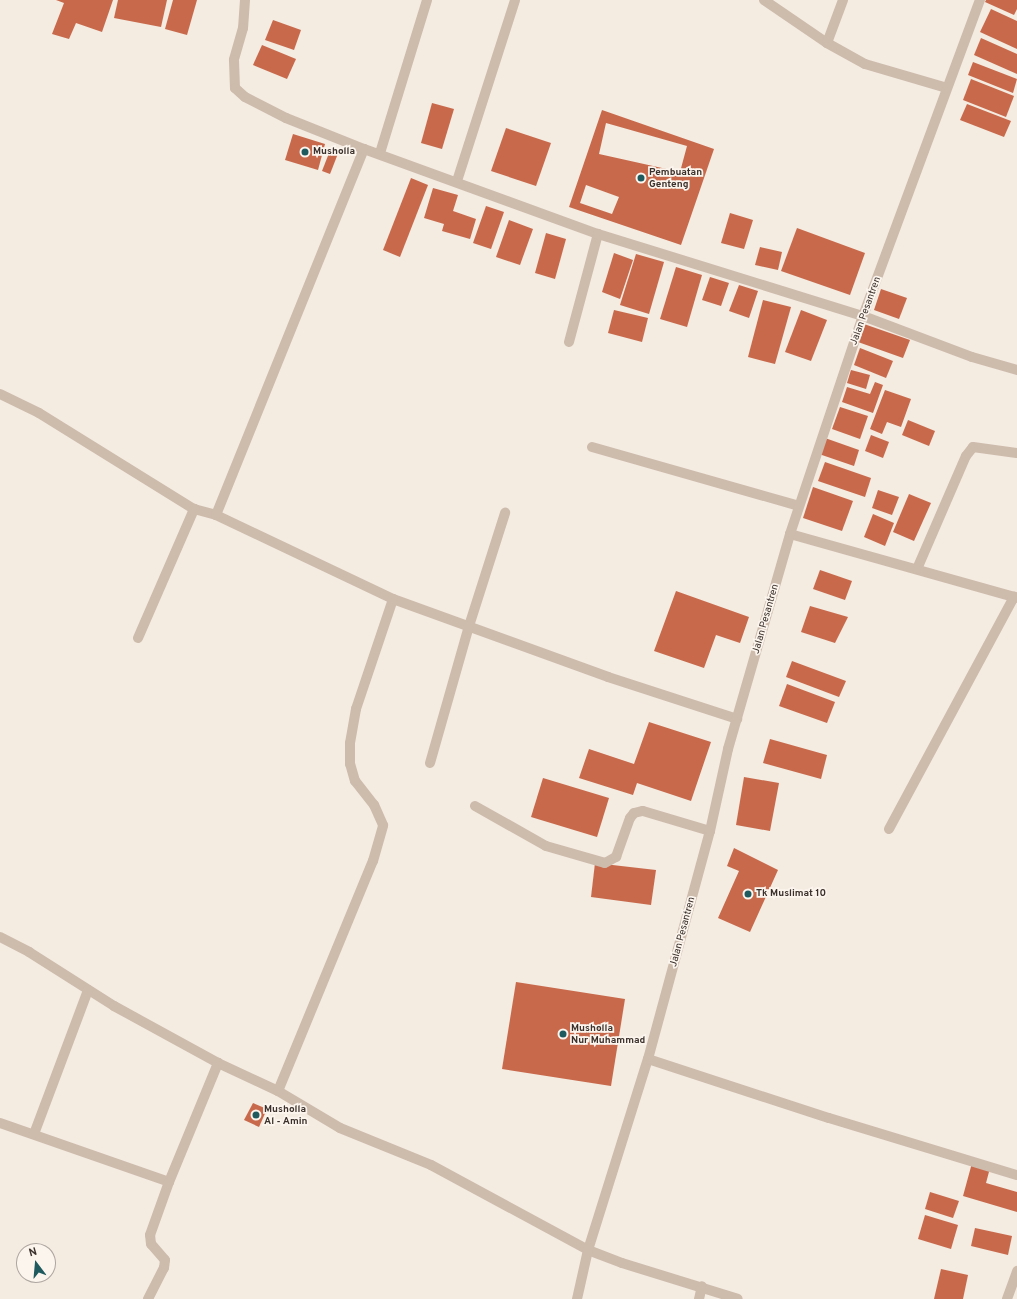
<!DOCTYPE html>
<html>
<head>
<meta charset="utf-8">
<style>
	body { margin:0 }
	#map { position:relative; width:1017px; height:1299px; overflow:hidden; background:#f4ebe1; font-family:Overpass,sans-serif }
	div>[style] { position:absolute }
	.building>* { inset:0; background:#c8694b }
	.minor>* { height:10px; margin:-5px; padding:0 5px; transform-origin:5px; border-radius:5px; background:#cdbbac }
	.dots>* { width:11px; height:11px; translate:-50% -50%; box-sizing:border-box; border:2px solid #fbf5ee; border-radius:50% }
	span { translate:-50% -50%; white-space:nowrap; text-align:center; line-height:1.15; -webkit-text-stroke:3.5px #fbf5ee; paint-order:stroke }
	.poi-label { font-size:10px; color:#3b302b; font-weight:700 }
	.left { translate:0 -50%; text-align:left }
	.street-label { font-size:10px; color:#3b302b }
	.north { position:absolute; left:16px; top:1243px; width:40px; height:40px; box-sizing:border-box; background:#fbf5ee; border:1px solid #aea6a0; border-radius:50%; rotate:344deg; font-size:11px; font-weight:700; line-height:16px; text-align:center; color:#3b302b }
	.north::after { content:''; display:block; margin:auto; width:14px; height:18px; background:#1f5a5e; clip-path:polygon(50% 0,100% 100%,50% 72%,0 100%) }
</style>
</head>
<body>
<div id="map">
	<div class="building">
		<div style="clip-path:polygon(56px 0,113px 0,102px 32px,76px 23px,69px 39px,52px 34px,64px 3px)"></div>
		<div style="clip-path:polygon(118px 0,167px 0,161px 27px,114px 18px)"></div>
		<div style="clip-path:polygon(173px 0,197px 0,187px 35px,165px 29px)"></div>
		<div style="clip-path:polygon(986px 0,1017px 0,1017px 9px,1014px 15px,985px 2px)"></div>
		<div style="clip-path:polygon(991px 9px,1017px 21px,1017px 49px,980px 32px)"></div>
		<div style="clip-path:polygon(273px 20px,301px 30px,294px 50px,265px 40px)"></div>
		<div style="clip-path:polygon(981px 38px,1017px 54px,1017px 74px,974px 55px)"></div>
		<div style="clip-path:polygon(262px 45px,296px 59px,287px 79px,253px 65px)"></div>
		<div style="clip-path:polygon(973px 62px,1017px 79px,1013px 93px,968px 75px)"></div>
		<div style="clip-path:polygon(971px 79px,1014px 96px,1006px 117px,963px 100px)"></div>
		<div style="clip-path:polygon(432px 103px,454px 109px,442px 149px,421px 143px)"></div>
		<div style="clip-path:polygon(967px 104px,1011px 121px,1004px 137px,960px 120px)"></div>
		<div style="clip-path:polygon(evenodd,602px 110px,714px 149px,681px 245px,569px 207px,602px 110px,606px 123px,687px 146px,680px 172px,599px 154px,606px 123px,602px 110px,586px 185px,619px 197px,612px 214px,580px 203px,586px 185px)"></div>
		<div style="clip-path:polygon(506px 128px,551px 143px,536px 186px,491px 171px)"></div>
		<div style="clip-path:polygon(293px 134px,325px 144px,318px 170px,285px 160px)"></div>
		<div style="clip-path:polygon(331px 148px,339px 151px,330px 174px,322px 171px)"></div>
		<div style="clip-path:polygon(411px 178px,428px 185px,400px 257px,383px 250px)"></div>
		<div style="clip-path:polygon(433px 188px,458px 195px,453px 211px,476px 219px,470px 239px,442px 231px,444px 224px,424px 218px)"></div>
		<div style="clip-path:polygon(486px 206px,504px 212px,491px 249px,473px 243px)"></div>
		<div style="clip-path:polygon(730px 213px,753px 220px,744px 249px,721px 243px)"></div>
		<div style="clip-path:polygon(509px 220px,533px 229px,520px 265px,496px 257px)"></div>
		<div style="clip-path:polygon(797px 228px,865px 253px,850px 295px,781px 271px)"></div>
		<div style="clip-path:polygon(546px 233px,566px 239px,555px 279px,535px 273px)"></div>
		<div style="clip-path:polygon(760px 247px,782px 252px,778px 270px,755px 265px)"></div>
		<div style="clip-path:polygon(614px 253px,633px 260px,620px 299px,602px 292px)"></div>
		<div style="clip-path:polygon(636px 254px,664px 262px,649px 314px,620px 305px)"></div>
		<div style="clip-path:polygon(676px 267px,702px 275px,687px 327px,660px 319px)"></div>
		<div style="clip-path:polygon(710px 277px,729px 283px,721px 306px,702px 300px)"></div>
		<div style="clip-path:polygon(739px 285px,758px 291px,749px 318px,729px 311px)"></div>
		<div style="clip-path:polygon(881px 289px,907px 298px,899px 319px,874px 310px)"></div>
		<div style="clip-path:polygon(763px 300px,791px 307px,775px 364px,748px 357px)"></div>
		<div style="clip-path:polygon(614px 310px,648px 318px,642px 342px,608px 333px)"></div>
		<div style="clip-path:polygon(801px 310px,827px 320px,811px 361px,785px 352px)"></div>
		<div style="clip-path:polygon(864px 324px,910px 340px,903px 358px,858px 342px)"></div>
		<div style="clip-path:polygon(860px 348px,893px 361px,886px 378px,854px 365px)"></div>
		<div style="clip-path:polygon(851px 370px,870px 375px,866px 389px,847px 383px)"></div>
		<div style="clip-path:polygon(875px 382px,883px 385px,873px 413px,842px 402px,847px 387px,870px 394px)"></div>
		<div style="clip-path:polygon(885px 390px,911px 399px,901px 427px,887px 422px,882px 434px,870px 429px)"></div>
		<div style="clip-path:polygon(840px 407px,868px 416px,860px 439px,832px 429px)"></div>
		<div style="clip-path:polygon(908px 420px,935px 431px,929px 446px,902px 435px)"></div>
		<div style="clip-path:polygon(871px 435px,889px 442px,883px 458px,865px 451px)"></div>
		<div style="clip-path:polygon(825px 438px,859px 450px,854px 466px,819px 454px)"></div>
		<div style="clip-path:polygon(825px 462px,871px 478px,865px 497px,818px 481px)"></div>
		<div style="clip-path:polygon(813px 487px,853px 501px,842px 531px,803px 518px)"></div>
		<div style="clip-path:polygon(878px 490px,899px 497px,892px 515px,872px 508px)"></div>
		<div style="clip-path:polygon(909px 494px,931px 503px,914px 541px,893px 532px)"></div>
		<div style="clip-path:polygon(873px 514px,894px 523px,885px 546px,864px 537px)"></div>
		<div style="clip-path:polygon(820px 570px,852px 581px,845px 600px,813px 589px)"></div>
		<div style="clip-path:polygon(676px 591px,749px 617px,740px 643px,716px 635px,704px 668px,654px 651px)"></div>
		<div style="clip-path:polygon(810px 606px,848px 617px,835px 643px,801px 632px)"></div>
		<div style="clip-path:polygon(792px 661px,846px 681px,839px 697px,786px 677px)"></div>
		<div style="clip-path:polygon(787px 684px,835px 702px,827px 723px,779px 706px)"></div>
		<div style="clip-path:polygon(649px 722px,711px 742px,691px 801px,637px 783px,633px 795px,579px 778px,589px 749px,634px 764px)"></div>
		<div style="clip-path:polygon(770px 739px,827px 755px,821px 779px,763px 763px)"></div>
		<div style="clip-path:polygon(744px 777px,779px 783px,770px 831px,736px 825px)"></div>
		<div style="clip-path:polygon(543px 778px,609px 798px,597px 837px,531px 817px)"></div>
		<div style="clip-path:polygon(734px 848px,778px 870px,750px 932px,718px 918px,739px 871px,727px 866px)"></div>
		<div style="clip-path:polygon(595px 863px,656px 870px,651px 905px,591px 897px)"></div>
		<div style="clip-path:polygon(516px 982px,625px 999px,611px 1086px,502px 1069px)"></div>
		<div style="clip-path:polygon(253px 1103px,267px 1109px,259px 1127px,244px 1120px)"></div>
		<div style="clip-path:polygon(972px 1163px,990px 1168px,986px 1183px,1017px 1192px,1017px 1212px,963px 1196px)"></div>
		<div style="clip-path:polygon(930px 1192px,959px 1201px,953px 1218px,925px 1209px)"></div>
		<div style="clip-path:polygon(925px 1215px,958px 1225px,951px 1249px,918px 1239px)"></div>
		<div style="clip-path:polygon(975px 1228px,1012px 1236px,1008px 1255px,971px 1246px)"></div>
		<div style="clip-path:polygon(941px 1269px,968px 1275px,963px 1299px,934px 1299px)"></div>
	</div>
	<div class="minor">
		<div style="left:245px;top:0;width:28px;rotate:94deg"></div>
		<div style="left:243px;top:28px;width:33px;rotate:106deg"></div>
		<div style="left:234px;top:60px;width:28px;rotate:88deg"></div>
		<div style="left:235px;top:88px;width:13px;rotate:42deg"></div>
		<div style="left:245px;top:97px;width:46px;rotate:27.1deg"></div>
		<div style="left:286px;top:118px;width:84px;rotate:21.7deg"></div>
		<div style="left:764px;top:0;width:76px;rotate:34.3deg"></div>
		<div style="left:827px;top:43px;width:43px;rotate:28.9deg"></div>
		<div style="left:865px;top:64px;width:85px;rotate:16.3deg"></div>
		<div style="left:827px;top:43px;width:46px;rotate:-69.6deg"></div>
		<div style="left:380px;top:153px;width:160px;rotate:-72.9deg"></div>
		<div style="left:457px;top:181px;width:190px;rotate:-72.2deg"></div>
		<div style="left:569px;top:342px;width:112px;rotate:-75deg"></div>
		<div style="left:0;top:394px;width:43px;rotate:26deg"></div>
		<div style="left:39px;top:413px;width:182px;rotate:31.8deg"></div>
		<div style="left:194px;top:509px;width:23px;rotate:15deg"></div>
		<div style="left:216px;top:515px;width:196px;rotate:25.4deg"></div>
		<div style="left:393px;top:599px;width:229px;rotate:19.9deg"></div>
		<div style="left:608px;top:677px;width:136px;rotate:18deg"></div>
		<div style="left:592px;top:447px;width:215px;rotate:15.9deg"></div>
		<div style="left:216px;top:515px;width:395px;rotate:-68deg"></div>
		<div style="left:364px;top:149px;width:249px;rotate:20deg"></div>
		<div style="left:598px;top:234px;width:277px;rotate:17.2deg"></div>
		<div style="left:863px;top:316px;width:116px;rotate:20.6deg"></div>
		<div style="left:972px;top:357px;width:47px;rotate:16.1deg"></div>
		<div style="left:790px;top:534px;width:236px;rotate:15.7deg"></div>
		<div style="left:917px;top:569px;width:123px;rotate:-66.6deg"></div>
		<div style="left:966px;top:456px;width:11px;rotate:-52deg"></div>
		<div style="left:973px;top:447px;width:44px;rotate:7.8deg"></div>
		<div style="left:138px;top:638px;width:141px;rotate:-66.5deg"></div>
		<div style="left:430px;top:763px;width:142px;rotate:-74.1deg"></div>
		<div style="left:469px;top:626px;width:119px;rotate:-72.3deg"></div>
		<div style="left:475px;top:806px;width:81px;rotate:29.4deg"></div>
		<div style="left:546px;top:846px;width:61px;rotate:16.1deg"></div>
		<div style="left:605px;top:863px;width:13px;rotate:-29deg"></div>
		<div style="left:616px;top:857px;width:41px;rotate:-70.3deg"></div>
		<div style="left:630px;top:818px;width:6px;rotate:-51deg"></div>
		<div style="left:634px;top:813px;width:9px;rotate:-13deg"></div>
		<div style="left:643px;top:811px;width:70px;rotate:16.6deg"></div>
		<div style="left:889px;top:829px;width:264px;rotate:-61.7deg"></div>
		<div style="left:0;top:937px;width:33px;rotate:27deg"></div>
		<div style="left:29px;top:952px;width:101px;rotate:32.4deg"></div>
		<div style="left:114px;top:1006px;width:119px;rotate:28.7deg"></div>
		<div style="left:218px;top:1063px;width:66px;rotate:25deg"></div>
		<div style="left:278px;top:1091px;width:72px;rotate:30.8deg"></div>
		<div style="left:340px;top:1128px;width:98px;rotate:22.1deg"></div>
		<div style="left:431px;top:1165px;width:179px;rotate:28.4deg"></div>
		<div style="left:588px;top:1250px;width:36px;rotate:21deg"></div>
		<div style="left:622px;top:1263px;width:121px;rotate:17.2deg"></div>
		<div style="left:648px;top:1059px;width:190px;rotate:18.1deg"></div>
		<div style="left:829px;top:1118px;width:196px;rotate:16.9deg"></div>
		<div style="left:278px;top:1091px;width:249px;rotate:-67.6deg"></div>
		<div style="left:373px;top:861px;width:37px;rotate:-74deg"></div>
		<div style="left:383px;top:825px;width:22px;rotate:-114deg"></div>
		<div style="left:374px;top:805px;width:31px;rotate:-128deg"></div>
		<div style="left:355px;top:781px;width:18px;rotate:-106deg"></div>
		<div style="left:350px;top:764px;width:21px;rotate:-90deg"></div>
		<div style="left:350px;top:743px;width:35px;rotate:-80deg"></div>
		<div style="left:356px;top:709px;width:116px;rotate:-71.4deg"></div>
		<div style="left:0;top:1123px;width:179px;rotate:19.2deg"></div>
		<div style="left:169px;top:1182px;width:129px;rotate:-67.6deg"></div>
		<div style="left:34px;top:1134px;width:154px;rotate:-69.4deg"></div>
		<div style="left:148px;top:1299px;width:35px;rotate:-63deg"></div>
		<div style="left:164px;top:1268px;width:8px;rotate:-83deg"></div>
		<div style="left:165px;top:1260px;width:21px;rotate:-131deg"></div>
		<div style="left:151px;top:1244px;width:9px;rotate:-96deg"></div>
		<div style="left:150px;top:1235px;width:56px;rotate:-70.3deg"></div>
		<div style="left:577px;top:1299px;width:50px;rotate:-77.3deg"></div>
		<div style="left:588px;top:1250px;width:200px;rotate:-72.6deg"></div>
		<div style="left:648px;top:1059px;width:236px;rotate:-74.8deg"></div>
		<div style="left:710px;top:831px;width:84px;rotate:-77.6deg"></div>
		<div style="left:728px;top:749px;width:224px;rotate:-73.9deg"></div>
		<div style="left:790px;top:534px;width:230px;rotate:-71.5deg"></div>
		<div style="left:863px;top:316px;width:337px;rotate:-69.7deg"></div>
		<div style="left:699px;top:1299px;width:13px;rotate:-77deg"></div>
		<div style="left:1007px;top:1299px;width:30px;rotate:-70deg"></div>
	</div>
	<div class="dots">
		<div style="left:305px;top:152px;background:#1f5a5e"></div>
		<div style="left:641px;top:178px;background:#1f5a5e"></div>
		<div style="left:748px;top:894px;background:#1f5a5e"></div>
		<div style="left:563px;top:1034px;background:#1f5a5e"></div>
		<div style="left:256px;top:1115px;background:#1f5a5e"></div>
	</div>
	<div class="poi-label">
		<span class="left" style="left:313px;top:152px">Musholla</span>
		<span class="left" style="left:649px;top:178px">Pembuatan<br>Genteng</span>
		<span class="left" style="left:756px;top:894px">Tk Muslimat 10</span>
		<span class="left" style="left:571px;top:1034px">Musholla<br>Nur Muhammad</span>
		<span class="left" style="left:264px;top:1115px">Musholla<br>Al - Amin</span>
	</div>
	<div class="street-label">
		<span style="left:866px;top:311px;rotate:-70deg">Jalan Pesantren</span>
		<span style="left:766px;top:619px;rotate:-74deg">Jalan Pesantren</span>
		<span style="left:683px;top:932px;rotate:-75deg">Jalan Pesantren</span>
	</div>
	<div class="north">N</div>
</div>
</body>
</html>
